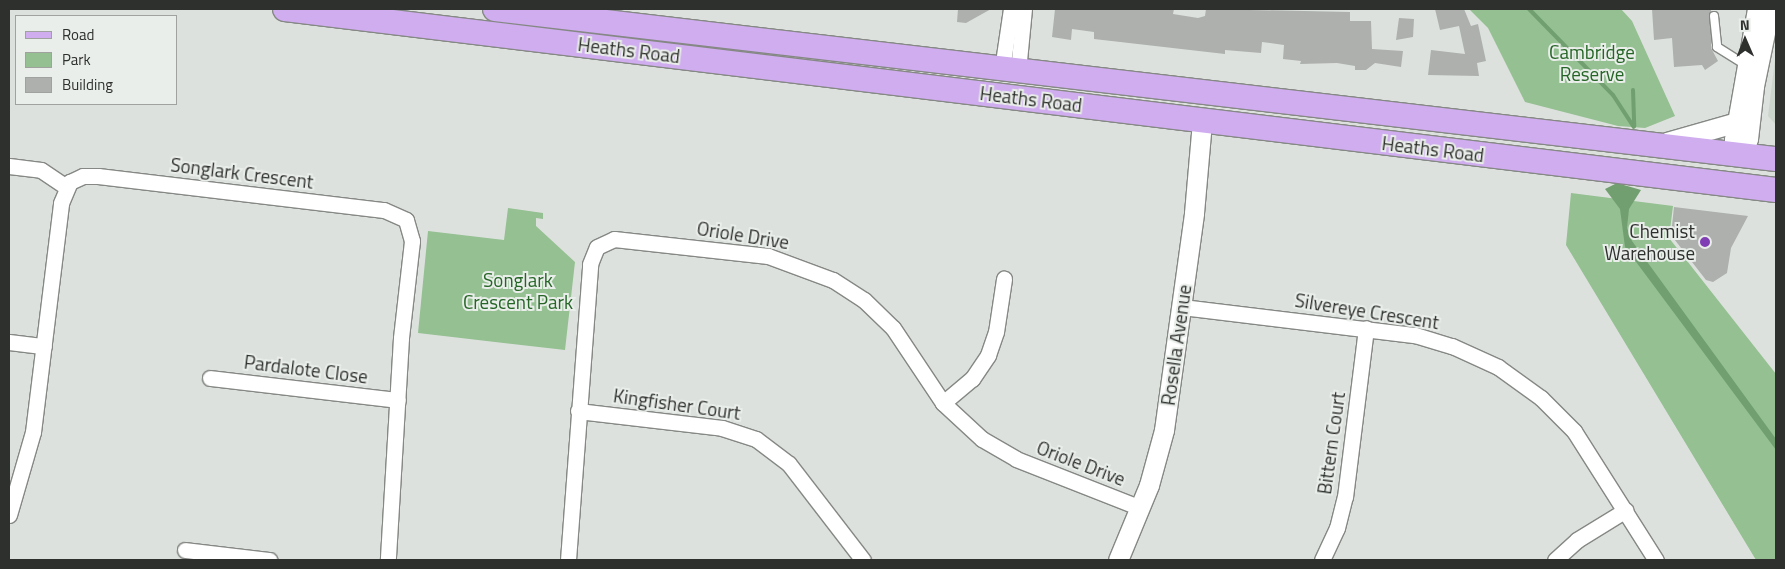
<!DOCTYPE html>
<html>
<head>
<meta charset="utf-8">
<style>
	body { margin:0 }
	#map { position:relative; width:1785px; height:569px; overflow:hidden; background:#dde1dd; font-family:"Titillium Web",sans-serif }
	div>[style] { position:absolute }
	.built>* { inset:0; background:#ccd5cc }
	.green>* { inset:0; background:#94c092 }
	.water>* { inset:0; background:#719f6f }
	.stream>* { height:4px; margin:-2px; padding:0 2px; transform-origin:2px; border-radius:2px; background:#719f6f }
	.building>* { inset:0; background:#adb0ad }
	.roads { filter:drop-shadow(1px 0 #858884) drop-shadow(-1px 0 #858884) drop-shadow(0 1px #858884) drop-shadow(0 -1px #858884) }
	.service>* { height:8px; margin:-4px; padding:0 4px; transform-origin:4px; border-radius:4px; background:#fff }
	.minor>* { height:15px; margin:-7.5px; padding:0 7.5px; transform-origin:7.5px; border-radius:7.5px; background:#fff }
	.tertiary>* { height:19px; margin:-9.5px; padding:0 9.5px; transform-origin:9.5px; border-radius:9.5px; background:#fff }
	.primary>* { height:24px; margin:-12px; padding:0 12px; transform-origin:12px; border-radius:12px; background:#cfadef }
	.dots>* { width:14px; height:14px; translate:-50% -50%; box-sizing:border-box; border:2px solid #eaeeea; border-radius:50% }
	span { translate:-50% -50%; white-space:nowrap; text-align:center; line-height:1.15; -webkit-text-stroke:4px #eaeeea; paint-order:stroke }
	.street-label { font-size:19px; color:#2e302e }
	.park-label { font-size:19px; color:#256626 }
	.poi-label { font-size:19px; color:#2e302e }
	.right { translate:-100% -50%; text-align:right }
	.frame { position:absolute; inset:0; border:10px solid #2e302e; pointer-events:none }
	.legend { position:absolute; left:15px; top:15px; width:162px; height:90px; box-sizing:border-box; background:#eaeeea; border:1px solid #9fa29f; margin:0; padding:6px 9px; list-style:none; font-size:15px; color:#2e302e }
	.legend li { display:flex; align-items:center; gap:10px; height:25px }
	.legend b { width:25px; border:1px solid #9fa29f }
	.north { position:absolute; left:1720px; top:15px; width:50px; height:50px; -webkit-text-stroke:4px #eaeeea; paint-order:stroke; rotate:359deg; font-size:14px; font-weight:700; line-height:20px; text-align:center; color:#2e302e }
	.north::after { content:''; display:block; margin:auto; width:18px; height:22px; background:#2e302e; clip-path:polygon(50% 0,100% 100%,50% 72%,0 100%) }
</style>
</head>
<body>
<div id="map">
	<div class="built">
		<div style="clip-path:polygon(1776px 51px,1776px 125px,1768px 116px)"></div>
	</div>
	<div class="green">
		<div style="clip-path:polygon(1469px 9px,1621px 9px,1632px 21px,1675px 116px,1645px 128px,1618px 126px,1525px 102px,1488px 28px)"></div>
		<div style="clip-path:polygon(1571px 193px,1673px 206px,1669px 238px,1776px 374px,1776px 560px,1756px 560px,1566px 245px)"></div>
		<div style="clip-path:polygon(508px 208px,543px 213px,543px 219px,536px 218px,536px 226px,575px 262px,565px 350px,418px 333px,428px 231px,504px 240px)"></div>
	</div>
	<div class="water">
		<div style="clip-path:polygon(1617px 183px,1641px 190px,1629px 209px,1627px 228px,1632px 241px,1776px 439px,1776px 450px,1625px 247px,1620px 209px,1605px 189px)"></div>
	</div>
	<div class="stream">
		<div style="left:1529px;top:9px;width:120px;rotate:45.7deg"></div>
		<div style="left:1613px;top:95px;width:38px;rotate:57deg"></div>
		<div style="left:1633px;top:90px;width:36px;rotate:88deg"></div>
	</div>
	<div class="building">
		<div style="clip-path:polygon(958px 9px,991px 9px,966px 23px,957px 22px)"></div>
		<div style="clip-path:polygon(1055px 9px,1174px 9px,1173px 14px,1198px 18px,1205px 16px,1206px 9px,1350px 12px,1350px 21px,1371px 21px,1372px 49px,1403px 51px,1401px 67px,1375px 63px,1366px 70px,1355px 70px,1355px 66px,1337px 63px,1300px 64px,1301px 61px,1283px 59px,1284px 45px,1262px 42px,1261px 53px,1225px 50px,1225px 54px,1094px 39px,1094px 32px,1072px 29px,1071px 40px,1052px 37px)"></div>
		<div style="clip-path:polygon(1435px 9px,1464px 9px,1471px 26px,1478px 24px,1486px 61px,1477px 63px,1479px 76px,1428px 75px,1431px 50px,1465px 54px,1459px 26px,1440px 30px)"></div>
		<div style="clip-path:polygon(1652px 9px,1711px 9px,1711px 48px,1718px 61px,1705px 70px,1702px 65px,1674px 67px,1672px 38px,1654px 40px)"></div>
		<div style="clip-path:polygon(1399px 18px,1414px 19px,1413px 37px,1396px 40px)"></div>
		<div style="clip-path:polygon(1674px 207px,1748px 216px,1731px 248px,1727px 273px,1713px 282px,1706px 280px,1671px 235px)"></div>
	</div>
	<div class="roads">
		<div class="service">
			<div style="left:1714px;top:16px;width:31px;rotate:84deg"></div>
			<div style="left:1717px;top:47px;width:34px;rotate:32deg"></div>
		</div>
		<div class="minor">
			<div style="left:1002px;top:69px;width:61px;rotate:-81.5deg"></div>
			<div style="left:1018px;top:71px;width:62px;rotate:-84.5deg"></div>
			<div style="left:9px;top:166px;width:32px;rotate:7deg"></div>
			<div style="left:41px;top:170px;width:30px;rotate:34deg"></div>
			<div style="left:1182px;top:307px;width:235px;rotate:6.9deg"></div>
			<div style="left:1415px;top:335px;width:39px;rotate:17deg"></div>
			<div style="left:1452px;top:346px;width:51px;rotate:24.5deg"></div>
			<div style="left:1498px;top:367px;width:53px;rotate:35.8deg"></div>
			<div style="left:1541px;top:398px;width:47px;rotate:45deg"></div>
			<div style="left:1574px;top:431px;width:153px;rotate:57.6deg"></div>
			<div style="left:9px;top:342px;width:35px;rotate:7deg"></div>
			<div style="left:210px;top:378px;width:189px;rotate:6.7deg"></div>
			<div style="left:943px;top:403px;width:38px;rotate:-40deg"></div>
			<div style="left:972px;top:379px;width:29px;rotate:-56deg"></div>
			<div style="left:988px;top:355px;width:24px;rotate:-71deg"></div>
			<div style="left:996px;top:332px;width:54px;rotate:-81.4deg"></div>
			<div style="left:578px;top:411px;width:145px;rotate:6.7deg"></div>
			<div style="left:722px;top:428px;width:36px;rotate:18deg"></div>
			<div style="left:756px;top:439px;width:41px;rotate:37.1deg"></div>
			<div style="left:789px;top:464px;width:121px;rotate:52.4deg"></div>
			<div style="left:9px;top:515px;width:86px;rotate:-73.9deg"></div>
			<div style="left:33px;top:432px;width:231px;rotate:-83deg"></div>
			<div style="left:61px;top:203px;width:23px;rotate:-67deg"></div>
			<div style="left:70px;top:182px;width:14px;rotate:-25deg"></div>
			<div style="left:83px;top:176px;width:15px"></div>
			<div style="left:98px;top:176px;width:288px;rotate:6.8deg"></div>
			<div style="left:384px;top:210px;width:24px;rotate:24deg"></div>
			<div style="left:406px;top:220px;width:22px;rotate:74deg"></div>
			<div style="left:412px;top:241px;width:98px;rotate:96.5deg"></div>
			<div style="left:401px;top:338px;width:222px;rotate:93.4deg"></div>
			<div style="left:185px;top:550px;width:85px;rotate:6.8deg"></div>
			<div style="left:568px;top:560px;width:297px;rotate:-85.7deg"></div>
			<div style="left:590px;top:264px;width:18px;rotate:-68deg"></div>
			<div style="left:597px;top:247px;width:19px;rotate:-25deg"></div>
			<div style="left:614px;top:239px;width:155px;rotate:6.3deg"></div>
			<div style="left:768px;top:256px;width:69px;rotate:20.3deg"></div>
			<div style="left:833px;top:280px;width:37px;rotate:33deg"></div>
			<div style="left:864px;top:300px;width:40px;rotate:44deg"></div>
			<div style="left:893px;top:328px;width:90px;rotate:56.3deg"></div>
			<div style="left:943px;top:403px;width:53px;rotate:42.7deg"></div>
			<div style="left:982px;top:439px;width:39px;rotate:30deg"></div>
			<div style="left:1016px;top:459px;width:134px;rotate:21.4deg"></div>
			<div style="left:1322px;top:560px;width:35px;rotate:-65deg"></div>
			<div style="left:1337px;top:528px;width:32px;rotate:-76deg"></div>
			<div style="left:1345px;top:497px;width:170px;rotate:-82.9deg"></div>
			<div style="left:1555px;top:560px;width:30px;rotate:-42deg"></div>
			<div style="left:1577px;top:540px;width:57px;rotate:-31.5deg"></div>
		</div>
		<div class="tertiary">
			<div style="left:1757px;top:9px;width:133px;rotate:100deg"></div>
			<div style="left:1734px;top:140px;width:17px;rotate:66deg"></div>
			<div style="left:1741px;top:156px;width:18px;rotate:-68deg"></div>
			<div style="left:1748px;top:139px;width:53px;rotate:-83.5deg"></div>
			<div style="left:1754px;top:86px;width:79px;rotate:-78.3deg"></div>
			<div style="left:1667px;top:142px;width:73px;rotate:-15.9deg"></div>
			<div style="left:1118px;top:560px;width:81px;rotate:-67.5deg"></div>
			<div style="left:1149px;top:485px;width:57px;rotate:-74.7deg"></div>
			<div style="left:1164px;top:430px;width:219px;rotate:-82.1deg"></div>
			<div style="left:1194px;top:213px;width:91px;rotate:-85deg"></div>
		</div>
		<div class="primary">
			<div style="left:285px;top:9px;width:1502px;rotate:6.92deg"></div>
			<div style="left:495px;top:9px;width:1290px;rotate:6.68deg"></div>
		</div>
	</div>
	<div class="dots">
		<div style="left:1705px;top:242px;background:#7f3eb3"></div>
	</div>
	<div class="street-label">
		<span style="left:629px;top:50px;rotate:7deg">Heaths Road</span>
		<span style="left:1031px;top:99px;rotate:7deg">Heaths Road</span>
		<span style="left:1433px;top:149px;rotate:7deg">Heaths Road</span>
		<span style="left:242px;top:173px;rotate:7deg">Songlark Crescent</span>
		<span style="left:743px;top:235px;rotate:9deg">Oriole Drive</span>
		<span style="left:1367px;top:311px;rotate:9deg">Silvereye Crescent</span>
		<span style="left:1176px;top:345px;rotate:-82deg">Rosella Avenue</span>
		<span style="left:306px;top:369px;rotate:7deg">Pardalote Close</span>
		<span style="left:677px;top:404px;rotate:8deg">Kingfisher Court</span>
		<span style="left:1331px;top:443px;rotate:-82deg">Bittern Court</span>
		<span style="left:1081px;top:463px;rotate:21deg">Oriole Drive</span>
	</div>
	<div class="park-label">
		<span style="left:1592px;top:63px">Cambridge<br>Reserve</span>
		<span style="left:518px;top:291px">Songlark<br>Crescent Park</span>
	</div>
	<div class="poi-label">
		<span class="right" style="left:1695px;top:242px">Chemist<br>Warehouse</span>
	</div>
	<div class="frame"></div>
	<ul class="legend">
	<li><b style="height:6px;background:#cfadef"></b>Road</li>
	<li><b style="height:14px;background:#94c092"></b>Park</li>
	<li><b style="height:14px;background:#adb0ad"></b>Building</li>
	</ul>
	<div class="north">N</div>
</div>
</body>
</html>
